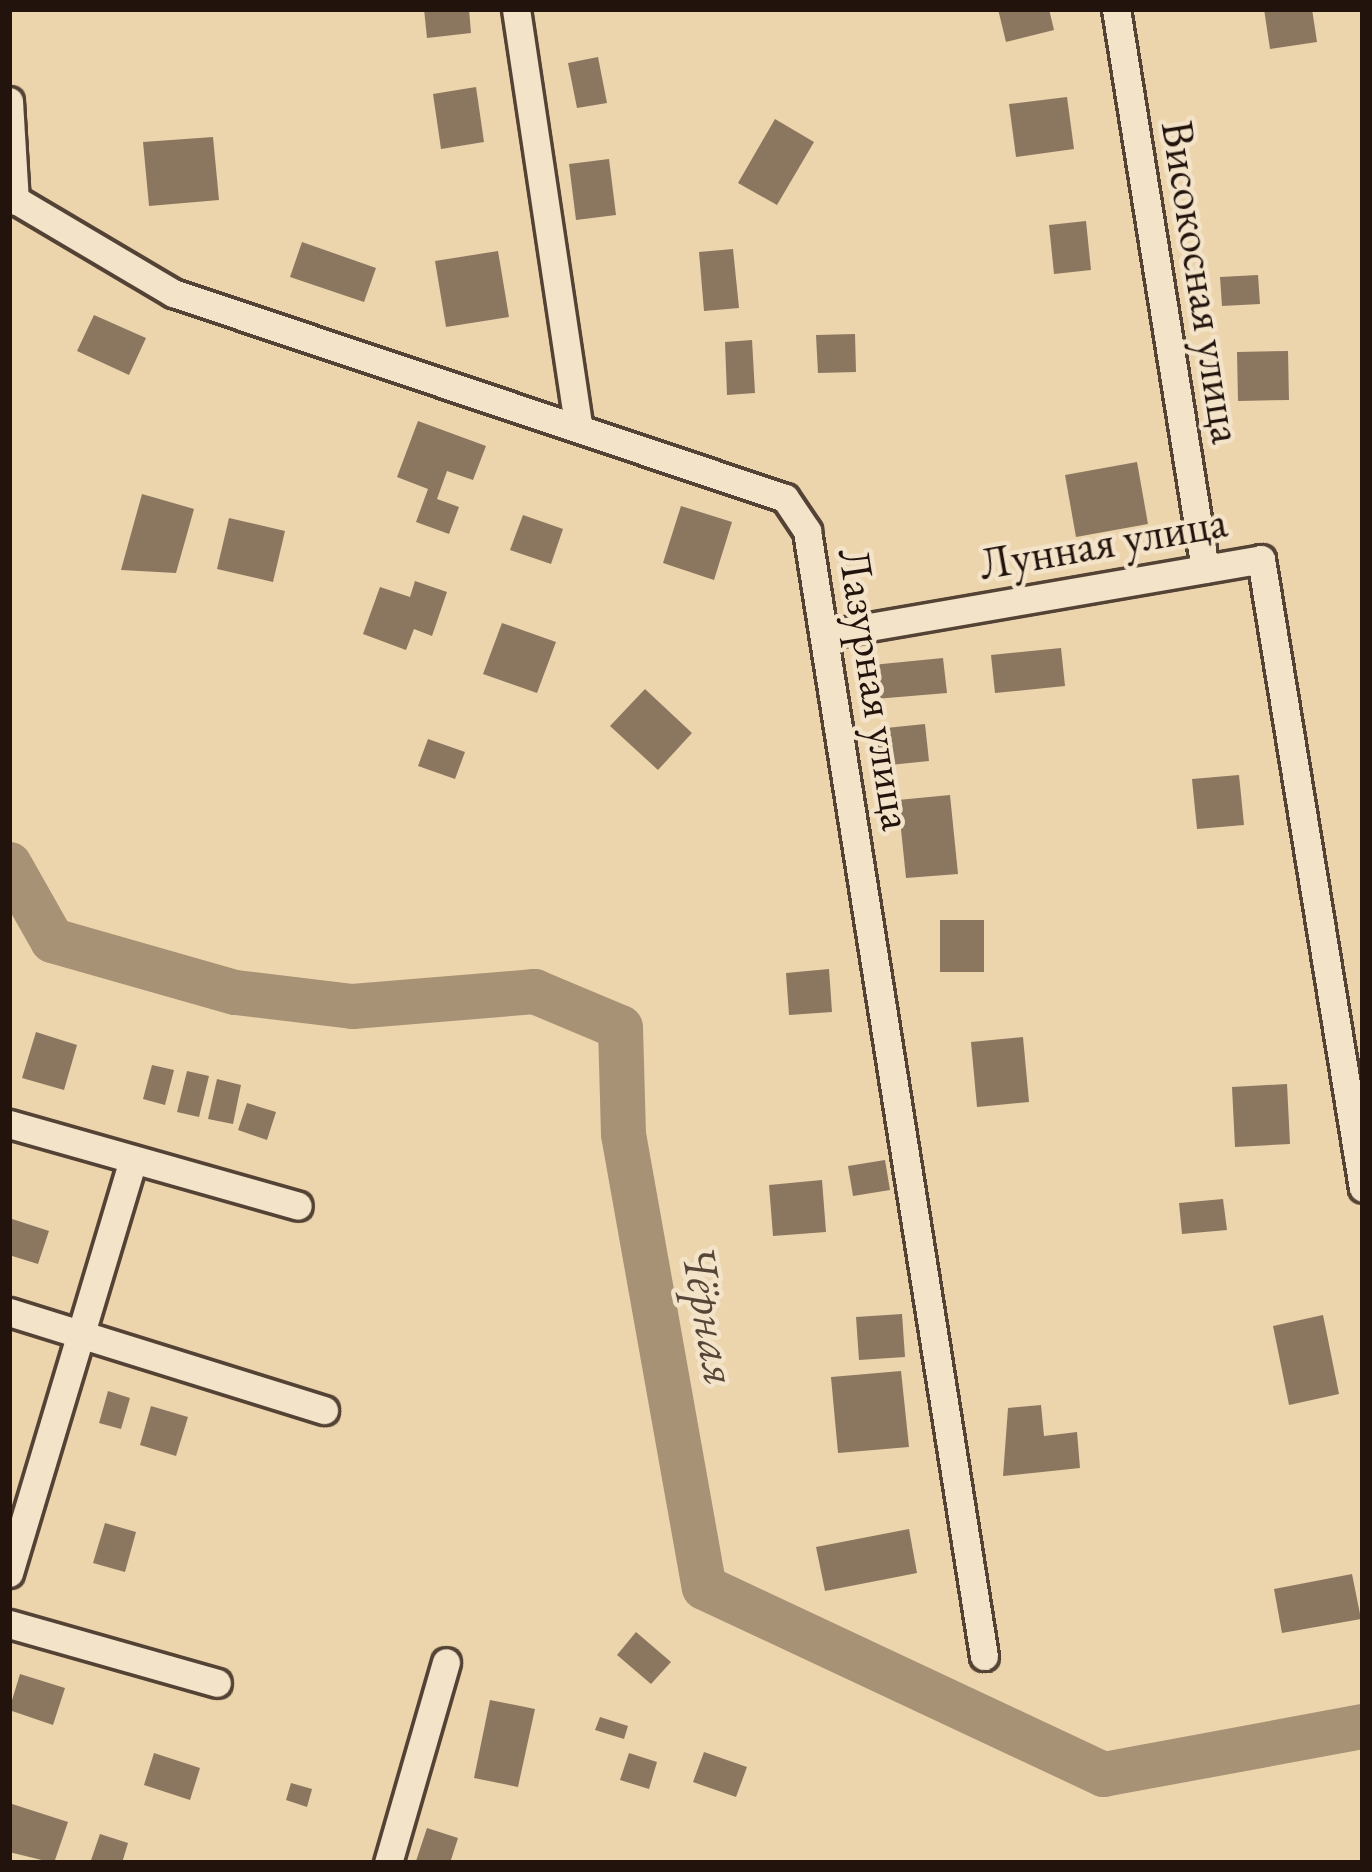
<!DOCTYPE html>
<html>
<head>
<meta charset="utf-8">
<style>
	body { margin:0 }
	#map { position:relative; width:1372px; height:1872px; overflow:hidden; background:#ecd4ac; font-family:"EB Garamond",serif }
	div>[style] { position:absolute }
	.river>* { height:45px; margin:-22.5px; padding:0 22.5px; transform-origin:22.5px; border-radius:22.5px; background:#a79276 }
	.building>* { inset:0; background:#8b7760 }
	.roads { filter:drop-shadow(3px 0 #544335) drop-shadow(-3px 0 #544335) drop-shadow(0 3px #544335) drop-shadow(0 -3px #544335) }
	.minor>* { height:27px; margin:-13.5px; padding:0 13.5px; transform-origin:13.5px; border-radius:13.5px; background:#f3e3c9 }
	span { translate:-50% -50%; white-space:nowrap; text-align:center; line-height:1.15; -webkit-text-stroke:9px #f3e3c9; paint-order:stroke }
	.street-label { font-size:45px; color:#22130d }
	.water-label { font-size:48px; color:#574637; font-style:italic }
	.frame { position:absolute; inset:0; border:12px solid #22130d; pointer-events:none }
</style>
</head>
<body>
<div id="map">
	<div class="river">
		<div style="left:9px;top:864px;width:87px;rotate:60.5deg"></div>
		<div style="left:52px;top:940px;width:190px;rotate:15.9deg"></div>
		<div style="left:235px;top:992px;width:118px;rotate:6.8deg"></div>
		<div style="left:352px;top:1006px;width:183px;rotate:-4.7deg"></div>
		<div style="left:534px;top:991px;width:93px;rotate:22.7deg"></div>
		<div style="left:620px;top:1027px;width:107px;rotate:88.4deg"></div>
		<div style="left:623px;top:1134px;width:460px;rotate:79.9deg"></div>
		<div style="left:704px;top:1587px;width:441px;rotate:25.1deg"></div>
		<div style="left:1103px;top:1774px;width:264px;rotate:-10.5deg"></div>
	</div>
	<div class="building">
		<div style="clip-path:polygon(424px 9px,469px 9px,471px 33px,427px 38px)"></div>
		<div style="clip-path:polygon(998px 9px,1049px 9px,1054px 30px,1006px 42px)"></div>
		<div style="clip-path:polygon(1264px 9px,1312px 9px,1317px 42px,1270px 49px)"></div>
		<div style="clip-path:polygon(598px 57px,607px 103px,577px 108px,568px 63px)"></div>
		<div style="clip-path:polygon(476px 87px,484px 142px,441px 149px,433px 94px)"></div>
		<div style="clip-path:polygon(1067px 97px,1074px 149px,1016px 157px,1009px 104px)"></div>
		<div style="clip-path:polygon(775px 119px,814px 142px,777px 205px,738px 183px)"></div>
		<div style="clip-path:polygon(213px 137px,219px 200px,149px 206px,143px 142px)"></div>
		<div style="clip-path:polygon(609px 159px,616px 215px,576px 220px,569px 164px)"></div>
		<div style="clip-path:polygon(1086px 221px,1091px 270px,1054px 274px,1049px 225px)"></div>
		<div style="clip-path:polygon(302px 242px,376px 268px,364px 302px,290px 277px)"></div>
		<div style="clip-path:polygon(733px 249px,739px 308px,704px 311px,699px 252px)"></div>
		<div style="clip-path:polygon(498px 251px,509px 317px,446px 327px,435px 261px)"></div>
		<div style="clip-path:polygon(1258px 275px,1260px 304px,1222px 306px,1220px 277px)"></div>
		<div style="clip-path:polygon(94px 315px,146px 338px,129px 375px,77px 351px)"></div>
		<div style="clip-path:polygon(855px 334px,856px 372px,818px 373px,816px 335px)"></div>
		<div style="clip-path:polygon(752px 340px,755px 393px,727px 395px,725px 342px)"></div>
		<div style="clip-path:polygon(1288px 351px,1289px 400px,1238px 401px,1237px 352px)"></div>
		<div style="clip-path:polygon(418px 421px,486px 446px,473px 480px,447px 471px,437px 499px,459px 507px,449px 534px,416px 522px,428px 489px,397px 477px)"></div>
		<div style="clip-path:polygon(1137px 462px,1148px 524px,1076px 537px,1065px 475px)"></div>
		<div style="clip-path:polygon(142px 494px,194px 509px,176px 573px,121px 570px)"></div>
		<div style="clip-path:polygon(681px 506px,732px 522px,714px 580px,663px 563px)"></div>
		<div style="clip-path:polygon(523px 515px,563px 529px,551px 564px,510px 550px)"></div>
		<div style="clip-path:polygon(229px 518px,285px 531px,273px 582px,217px 569px)"></div>
		<div style="clip-path:polygon(415px 581px,447px 592px,432px 636px,414px 629px,406px 650px,363px 634px,380px 587px,410px 597px)"></div>
		<div style="clip-path:polygon(502px 623px,556px 642px,537px 693px,483px 674px)"></div>
		<div style="clip-path:polygon(1061px 648px,1065px 686px,995px 693px,991px 655px)"></div>
		<div style="clip-path:polygon(943px 658px,947px 693px,875px 699px,872px 665px)"></div>
		<div style="clip-path:polygon(645px 689px,692px 733px,658px 770px,610px 726px)"></div>
		<div style="clip-path:polygon(925px 724px,929px 761px,880px 766px,876px 729px)"></div>
		<div style="clip-path:polygon(428px 739px,465px 752px,455px 779px,418px 766px)"></div>
		<div style="clip-path:polygon(1239px 775px,1244px 825px,1197px 829px,1192px 779px)"></div>
		<div style="clip-path:polygon(950px 795px,958px 874px,906px 878px,898px 800px)"></div>
		<div style="clip-path:polygon(940px 920px,984px 920px,984px 972px,940px 972px)"></div>
		<div style="clip-path:polygon(829px 969px,832px 1012px,789px 1015px,786px 973px)"></div>
		<div style="clip-path:polygon(36px 1032px,77px 1045px,64px 1090px,22px 1078px)"></div>
		<div style="clip-path:polygon(1023px 1037px,1029px 1102px,977px 1107px,971px 1042px)"></div>
		<div style="clip-path:polygon(152px 1065px,174px 1070px,165px 1105px,143px 1099px)"></div>
		<div style="clip-path:polygon(187px 1071px,209px 1076px,199px 1117px,177px 1112px)"></div>
		<div style="clip-path:polygon(217px 1079px,241px 1085px,233px 1124px,208px 1119px)"></div>
		<div style="clip-path:polygon(1287px 1084px,1290px 1144px,1235px 1147px,1232px 1087px)"></div>
		<div style="clip-path:polygon(247px 1103px,276px 1112px,267px 1140px,238px 1130px)"></div>
		<div style="clip-path:polygon(885px 1160px,890px 1190px,853px 1196px,848px 1166px)"></div>
		<div style="clip-path:polygon(822px 1180px,826px 1232px,773px 1236px,769px 1185px)"></div>
		<div style="clip-path:polygon(1223px 1199px,1227px 1230px,1182px 1234px,1179px 1203px)"></div>
		<div style="clip-path:polygon(9px 1218px,49px 1231px,38px 1264px,9px 1255px)"></div>
		<div style="clip-path:polygon(902px 1314px,905px 1357px,859px 1360px,856px 1317px)"></div>
		<div style="clip-path:polygon(1323px 1315px,1339px 1394px,1289px 1405px,1273px 1326px)"></div>
		<div style="clip-path:polygon(901px 1371px,909px 1447px,838px 1453px,831px 1377px)"></div>
		<div style="clip-path:polygon(108px 1391px,130px 1398px,121px 1429px,99px 1423px)"></div>
		<div style="clip-path:polygon(1041px 1405px,1044px 1436px,1077px 1432px,1080px 1468px,1003px 1476px,1008px 1408px)"></div>
		<div style="clip-path:polygon(151px 1406px,188px 1417px,176px 1456px,140px 1445px)"></div>
		<div style="clip-path:polygon(105px 1523px,136px 1532px,125px 1572px,93px 1563px)"></div>
		<div style="clip-path:polygon(909px 1529px,917px 1573px,825px 1591px,816px 1547px)"></div>
		<div style="clip-path:polygon(1352px 1574px,1361px 1619px,1282px 1633px,1274px 1589px)"></div>
		<div style="clip-path:polygon(636px 1632px,671px 1662px,651px 1684px,617px 1655px)"></div>
		<div style="clip-path:polygon(20px 1674px,65px 1688px,53px 1725px,9px 1710px)"></div>
		<div style="clip-path:polygon(490px 1700px,535px 1709px,518px 1787px,474px 1778px)"></div>
		<div style="clip-path:polygon(600px 1717px,628px 1726px,624px 1739px,595px 1730px)"></div>
		<div style="clip-path:polygon(704px 1752px,747px 1767px,736px 1797px,693px 1782px)"></div>
		<div style="clip-path:polygon(154px 1753px,200px 1768px,190px 1800px,144px 1785px)"></div>
		<div style="clip-path:polygon(629px 1753px,657px 1762px,649px 1789px,620px 1780px)"></div>
		<div style="clip-path:polygon(291px 1783px,312px 1789px,307px 1807px,286px 1800px)"></div>
		<div style="clip-path:polygon(9px 1803px,68px 1822px,54px 1863px,9px 1852px)"></div>
		<div style="clip-path:polygon(427px 1828px,458px 1838px,450px 1863px,416px 1861px)"></div>
		<div style="clip-path:polygon(100px 1834px,128px 1843px,122px 1863px,90px 1863px)"></div>
	</div>
	<div class="roads">
		<div class="minor">
			<div style="left:516px;top:9px;width:418px;rotate:81.5deg"></div>
			<div style="left:1116px;top:9px;width:567px;rotate:80.97deg"></div>
			<div style="left:9px;top:101px;width:100px;rotate:86.6deg"></div>
			<div style="left:9px;top:196px;width:191px;rotate:30.6deg"></div>
			<div style="left:173px;top:293px;width:645px;rotate:18.52deg"></div>
			<div style="left:785px;top:498px;width:40px;rotate:56deg"></div>
			<div style="left:807px;top:531px;width:1139px;rotate:81.06deg"></div>
			<div style="left:829px;top:634px;width:438px;rotate:-9.8deg"></div>
			<div style="left:1261px;top:559px;width:637px;rotate:80.79deg"></div>
			<div style="left:9px;top:1124px;width:300px;rotate:15.8deg"></div>
			<div style="left:9px;top:1312px;width:330px;rotate:17.3deg"></div>
			<div style="left:9px;top:1573px;width:431px;rotate:-73.3deg"></div>
			<div style="left:9px;top:1624px;width:216px;rotate:15.8deg"></div>
			<div style="left:388px;top:1863px;width:209px;rotate:-73.9deg"></div>
		</div>
	</div>
	<div class="street-label">
		<span style="left:1202px;top:282px;rotate:81deg">Високосная улица</span>
		<span style="left:1103px;top:543px;rotate:-10deg">Лунная улица</span>
		<span style="left:876px;top:689px;rotate:81deg">Лазурная улица</span>
	</div>
	<div class="water-label">
		<span style="left:710px;top:1315px;rotate:80deg">Чёрная</span>
	</div>
	<div class="frame"></div>
</div>
</body>
</html>
